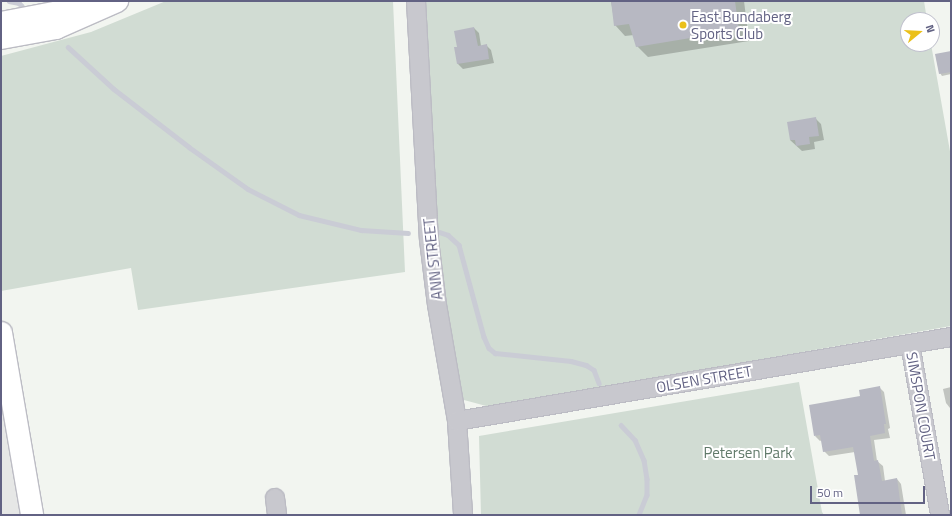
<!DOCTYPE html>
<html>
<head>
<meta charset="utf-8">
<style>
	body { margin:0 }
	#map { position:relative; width:952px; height:516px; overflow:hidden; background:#f2f5f0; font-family:"Titillium Web",sans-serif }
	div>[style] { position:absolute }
	.built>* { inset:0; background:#e6e7e6 }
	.green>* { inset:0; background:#d1dcd3 }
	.shadow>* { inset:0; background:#0003 }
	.stream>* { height:4.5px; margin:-2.25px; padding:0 2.25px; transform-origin:2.25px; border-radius:2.25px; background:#caccd5 }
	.building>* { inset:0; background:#b7b8c2 }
	.roads { filter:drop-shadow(1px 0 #bcbcc4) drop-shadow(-1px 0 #bcbcc4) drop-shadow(0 1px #bcbcc4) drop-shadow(0 -1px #bcbcc4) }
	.street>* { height:18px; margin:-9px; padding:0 9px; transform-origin:9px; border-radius:9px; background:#c8c8ce }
	.secondary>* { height:22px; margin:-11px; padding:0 11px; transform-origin:11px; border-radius:11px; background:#fff }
	.dots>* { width:11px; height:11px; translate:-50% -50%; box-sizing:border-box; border:2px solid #fff; border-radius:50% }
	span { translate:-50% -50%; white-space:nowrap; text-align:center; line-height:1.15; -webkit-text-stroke:4px #fff; paint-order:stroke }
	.poi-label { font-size:15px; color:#626283 }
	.left { translate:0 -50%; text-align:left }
	.street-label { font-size:15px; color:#626283 }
	.park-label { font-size:15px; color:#617a6a }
	.frame { position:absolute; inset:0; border:2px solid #626283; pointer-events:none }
	.north { position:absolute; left:900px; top:12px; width:40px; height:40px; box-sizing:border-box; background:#fff; border:1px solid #c0c0cd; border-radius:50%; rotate:72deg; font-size:11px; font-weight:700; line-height:16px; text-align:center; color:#626283 }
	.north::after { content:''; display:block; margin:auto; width:14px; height:18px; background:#ebc01a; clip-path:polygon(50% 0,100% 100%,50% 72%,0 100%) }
	.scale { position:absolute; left:810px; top:486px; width:115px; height:18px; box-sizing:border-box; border:2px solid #626283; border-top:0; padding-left:5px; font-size:12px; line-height:14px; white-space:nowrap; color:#626283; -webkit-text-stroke:3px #fff; paint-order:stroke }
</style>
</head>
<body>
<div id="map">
	<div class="built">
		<div style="clip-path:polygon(1px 336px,31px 515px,1px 515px)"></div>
	</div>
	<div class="green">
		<div style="clip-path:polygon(166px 1px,393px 1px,405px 272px,138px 310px,131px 268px,1px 291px,1px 56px,91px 32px)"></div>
		<div style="clip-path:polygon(422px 1px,924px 1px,927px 20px,908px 20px,908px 44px,931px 44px,951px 157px,951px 326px,490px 407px,464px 400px,461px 397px,437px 253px)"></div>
		<div style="clip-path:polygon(799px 382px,822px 512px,824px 515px,481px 515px,479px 436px)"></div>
	</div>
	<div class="shadow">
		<div style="clip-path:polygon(611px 1px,744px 1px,749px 41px,648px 57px,637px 46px,634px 35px,625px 36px,615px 25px)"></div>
		<div style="clip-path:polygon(474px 28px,479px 33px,481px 46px,486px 45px,491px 50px,494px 63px,463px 69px,458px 64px,455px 48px,458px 48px)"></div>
		<div style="clip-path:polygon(951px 52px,951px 74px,942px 76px,940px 73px)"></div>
		<div style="clip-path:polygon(816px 119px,821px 124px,824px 140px,814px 142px,815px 149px,802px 151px,790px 140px)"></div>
		<div style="clip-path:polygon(879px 387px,884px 392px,890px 428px,888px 429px,890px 438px,874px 440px,877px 461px,883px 466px,885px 481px,897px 479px,901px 484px,906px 515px,861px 515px,859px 476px,855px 452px,829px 456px,824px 451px,822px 440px,820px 441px,815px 436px,861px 397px)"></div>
		<div style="clip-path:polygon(951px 387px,951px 408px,950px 408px,946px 403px,943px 389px)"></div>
	</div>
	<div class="stream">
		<div style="left:9px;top:1px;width:10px;rotate:11deg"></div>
		<div style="left:19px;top:3px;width:4px;rotate:45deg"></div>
		<div style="left:68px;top:47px;width:62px;rotate:42.4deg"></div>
		<div style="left:114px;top:89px;width:95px;rotate:37.7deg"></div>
		<div style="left:189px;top:147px;width:72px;rotate:35.4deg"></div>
		<div style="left:248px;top:189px;width:57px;rotate:27deg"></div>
		<div style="left:299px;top:215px;width:64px;rotate:13.6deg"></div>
		<div style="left:361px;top:230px;width:47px;rotate:3.7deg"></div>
		<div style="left:439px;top:232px;width:9px;rotate:18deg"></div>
		<div style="left:448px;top:235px;width:15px;rotate:42deg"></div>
		<div style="left:459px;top:245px;width:95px;rotate:74.8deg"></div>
		<div style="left:484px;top:337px;width:12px;rotate:66deg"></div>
		<div style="left:489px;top:348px;width:8px;rotate:40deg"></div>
		<div style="left:495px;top:353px;width:76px;rotate:6deg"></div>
		<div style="left:571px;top:361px;width:16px;rotate:15deg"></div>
		<div style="left:586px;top:365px;width:9px;rotate:32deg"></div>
		<div style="left:594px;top:370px;width:14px;rotate:69deg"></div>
		<div style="left:621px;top:425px;width:21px;rotate:47deg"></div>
		<div style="left:635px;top:440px;width:22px;rotate:66deg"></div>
		<div style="left:644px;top:460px;width:19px;rotate:81deg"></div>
		<div style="left:647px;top:479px;width:16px;rotate:90deg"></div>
		<div style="left:647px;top:495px;width:22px;rotate:112deg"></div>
	</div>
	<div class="building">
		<div style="clip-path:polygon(611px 1px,735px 1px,739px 30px,636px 47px,629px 24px,614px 26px)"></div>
		<div style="clip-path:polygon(474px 27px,478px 46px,487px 44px,489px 59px,457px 64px,454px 47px,457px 47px,454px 31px)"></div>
		<div style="clip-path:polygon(951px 51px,951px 72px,939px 74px,935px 54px)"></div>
		<div style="clip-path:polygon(816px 117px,819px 136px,809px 137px,810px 144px,796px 146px,795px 140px,790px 140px,787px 122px)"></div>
		<div style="clip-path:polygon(880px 386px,886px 424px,884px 424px,885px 433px,870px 436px,874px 461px,878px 460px,882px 481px,897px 478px,902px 515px,860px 515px,854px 475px,858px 475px,853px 447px,823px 452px,820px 435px,814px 436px,809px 405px,860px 396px,859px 390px)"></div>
	</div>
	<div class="roads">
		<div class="street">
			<div style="left:416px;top:1px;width:239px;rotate:86.9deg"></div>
			<div style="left:429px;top:240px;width:65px;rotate:83deg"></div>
			<div style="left:437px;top:305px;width:118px;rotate:80.2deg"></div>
			<div style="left:457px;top:421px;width:94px;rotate:86.3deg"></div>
			<div style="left:910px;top:344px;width:174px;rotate:80deg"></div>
			<div style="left:457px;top:421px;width:501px;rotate:-9.65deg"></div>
			<div style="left:275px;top:498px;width:17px;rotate:83deg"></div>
		</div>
		<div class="secondary">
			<div style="left:1px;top:23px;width:80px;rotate:-10.8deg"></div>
			<div style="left:1px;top:38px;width:56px;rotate:-10.3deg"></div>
			<div style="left:56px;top:28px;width:67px;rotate:-23.9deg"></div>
			<div style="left:1px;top:333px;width:185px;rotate:80.3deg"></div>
		</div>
	</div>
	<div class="dots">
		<div style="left:683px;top:25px;background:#ebc01a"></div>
	</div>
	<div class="poi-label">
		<span class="left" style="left:691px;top:25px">East Bundaberg<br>Sports Club</span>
	</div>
	<div class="street-label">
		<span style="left:433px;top:259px;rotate:-96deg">ANN STREET</span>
		<span style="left:704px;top:379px;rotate:-10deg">OLSEN STREET</span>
		<span style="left:921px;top:406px;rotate:80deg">SIMSPON COURT</span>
	</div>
	<div class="park-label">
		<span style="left:748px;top:453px">Petersen Park</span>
	</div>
	<div class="frame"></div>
	<div class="north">N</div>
	<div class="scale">50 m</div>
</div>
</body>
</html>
